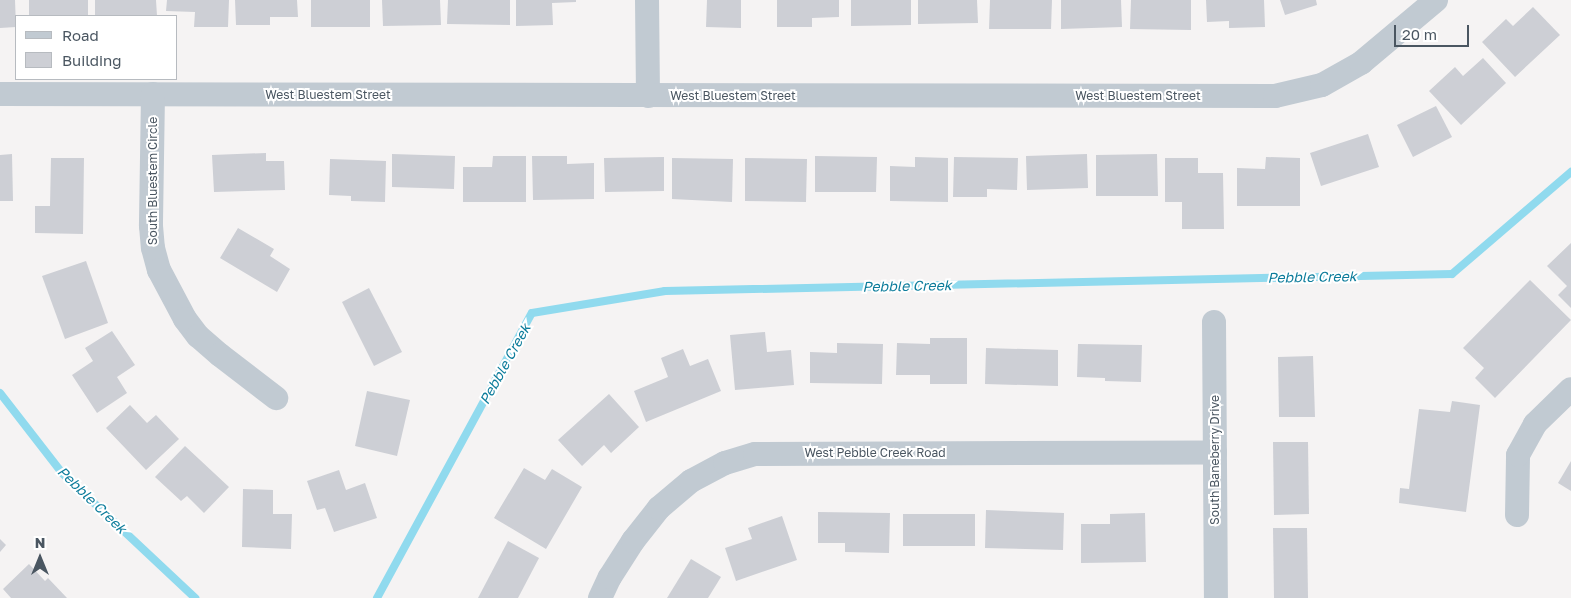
<!DOCTYPE html>
<html>
<head>
<meta charset="utf-8">
<style>
	body { margin:0 }
	#map { position:relative; width:1571px; height:598px; overflow:hidden; background:#f5f3f3; font-family:"Golos Text",sans-serif }
	div>[style] { position:absolute }
	.stream>* { height:8px; margin:-4px; padding:0 4px; transform-origin:4px; border-radius:4px; background:#90daee }
	.building>* { inset:0; background:#cdcfd5 }
	.street>* { height:24px; margin:-12px; padding:0 12px; transform-origin:12px; border-radius:12px; background:#c1cad2 }
	span { translate:-50% -50%; white-space:nowrap; text-align:center; line-height:1.15; -webkit-text-stroke:4px #fff; paint-order:stroke }
	.street-label { font-size:12px; color:#4a5661 }
	.water-label { font-size:14px; color:#0c7c9b; font-style:italic }
	.legend { position:absolute; left:15px; top:15px; width:162px; height:65px; box-sizing:border-box; background:#fff; border:1px solid #b7bbc0; margin:0; padding:6px 9px; list-style:none; font-size:15px; color:#4a5661 }
	.legend li { display:flex; align-items:center; gap:10px; height:25px }
	.legend b { width:25px; border:1px solid #b7bbc0 }
	.north { position:absolute; left:15px; top:533px; width:50px; height:50px; -webkit-text-stroke:4px #fff; paint-order:stroke; rotate:0deg; font-size:14px; font-weight:700; line-height:20px; text-align:center; color:#4a5661 }
	.north::after { content:''; display:block; margin:auto; width:18px; height:22px; background:#4a5661; clip-path:polygon(50% 0,100% 100%,50% 72%,0 100%) }
	.scale { position:absolute; left:1394px; top:25px; width:75px; height:22px; box-sizing:border-box; border:2px solid #4a5661; border-top:0; padding-left:6px; font-size:15px; line-height:18px; white-space:nowrap; color:#4a5661; -webkit-text-stroke:4px #fff; paint-order:stroke }
</style>
</head>
<body>
<div id="map">
	<div class="stream">
		<div style="left:0;top:393px;width:101px;rotate:52.2deg"></div>
		<div style="left:62px;top:473px;width:183px;rotate:43.2deg"></div>
		<div style="left:377px;top:598px;width:324px;rotate:-61.5deg"></div>
		<div style="left:532px;top:313px;width:135px;rotate:-9.4deg"></div>
		<div style="left:665px;top:291px;width:787px;rotate:-1.24deg"></div>
		<div style="left:1452px;top:274px;width:157px;rotate:-40.6deg"></div>
	</div>
	<div class="building">
		<div style="clip-path:polygon(0 0,15px 0,16px 27px,0 28px)"></div>
		<div style="clip-path:polygon(29px 0,88px 0,88px 16px,29px 16px)"></div>
		<div style="clip-path:polygon(95px 0,156px 0,157px 16px,95px 16px)"></div>
		<div style="clip-path:polygon(167px 0,229px 0,228px 27px,194px 27px,195px 12px,166px 11px)"></div>
		<div style="clip-path:polygon(235px 0,297px 0,298px 17px,270px 17px,270px 25px,236px 25px)"></div>
		<div style="clip-path:polygon(311px 0,370px 0,370px 27px,311px 27px)"></div>
		<div style="clip-path:polygon(382px 0,440px 0,441px 25px,383px 26px)"></div>
		<div style="clip-path:polygon(448px 0,510px 0,510px 25px,447px 24px)"></div>
		<div style="clip-path:polygon(516px 0,576px 0,576px 2px,552px 3px,553px 25px,516px 26px)"></div>
		<div style="clip-path:polygon(707px 0,741px 0,741px 28px,706px 27px)"></div>
		<div style="clip-path:polygon(777px 0,839px 0,839px 17px,812px 18px,812px 27px,777px 27px)"></div>
		<div style="clip-path:polygon(851px 0,911px 0,911px 25px,851px 26px)"></div>
		<div style="clip-path:polygon(918px 0,977px 0,978px 23px,918px 24px)"></div>
		<div style="clip-path:polygon(990px 0,1052px 0,1051px 29px,989px 29px)"></div>
		<div style="clip-path:polygon(1061px 0,1121px 0,1122px 27px,1061px 29px)"></div>
		<div style="clip-path:polygon(1131px 0,1191px 0,1191px 30px,1130px 29px)"></div>
		<div style="clip-path:polygon(1206px 0,1264px 0,1265px 27px,1229px 28px,1229px 21px,1207px 22px)"></div>
		<div style="clip-path:polygon(1280px 0,1316px 0,1317px 5px,1285px 15px)"></div>
		<div style="clip-path:polygon(1533px 7px,1560px 35px,1515px 77px,1482px 42px,1506px 19px,1513px 26px)"></div>
		<div style="clip-path:polygon(1483px 58px,1506px 83px,1461px 125px,1429px 91px,1455px 67px,1463px 76px)"></div>
		<div style="clip-path:polygon(1436px 106px,1452px 137px,1413px 157px,1397px 125px)"></div>
		<div style="clip-path:polygon(1368px 134px,1379px 167px,1321px 186px,1310px 153px)"></div>
		<div style="clip-path:polygon(266px 153px,266px 161px,284px 161px,285px 190px,214px 192px,212px 155px)"></div>
		<div style="clip-path:polygon(12px 154px,13px 201px,0 201px,0 155px)"></div>
		<div style="clip-path:polygon(392px 154px,455px 156px,454px 189px,392px 187px)"></div>
		<div style="clip-path:polygon(1087px 154px,1088px 188px,1027px 190px,1026px 156px)"></div>
		<div style="clip-path:polygon(1157px 154px,1158px 196px,1096px 196px,1096px 155px)"></div>
		<div style="clip-path:polygon(493px 156px,526px 156px,526px 202px,463px 202px,463px 167px,492px 167px)"></div>
		<div style="clip-path:polygon(532px 156px,567px 156px,567px 164px,594px 163px,594px 199px,533px 200px)"></div>
		<div style="clip-path:polygon(815px 156px,877px 157px,876px 192px,815px 192px)"></div>
		<div style="clip-path:polygon(664px 157px,664px 191px,605px 192px,604px 158px)"></div>
		<div style="clip-path:polygon(915px 157px,948px 158px,948px 202px,890px 201px,890px 166px,915px 167px)"></div>
		<div style="clip-path:polygon(954px 157px,1018px 158px,1017px 190px,987px 189px,987px 197px,953px 197px)"></div>
		<div style="clip-path:polygon(1266px 157px,1300px 158px,1300px 206px,1237px 206px,1237px 168px,1265px 169px)"></div>
		<div style="clip-path:polygon(51px 158px,84px 158px,83px 234px,35px 233px,35px 206px,50px 206px)"></div>
		<div style="clip-path:polygon(672px 158px,733px 159px,732px 202px,672px 199px)"></div>
		<div style="clip-path:polygon(745px 158px,807px 159px,806px 202px,745px 201px)"></div>
		<div style="clip-path:polygon(1165px 158px,1198px 158px,1198px 173px,1223px 173px,1224px 229px,1182px 229px,1182px 202px,1165px 202px)"></div>
		<div style="clip-path:polygon(330px 159px,386px 161px,385px 202px,351px 201px,351px 196px,329px 195px)"></div>
		<div style="clip-path:polygon(238px 228px,274px 249px,270px 256px,290px 269px,277px 292px,220px 258px)"></div>
		<div style="clip-path:polygon(1571px 243px,1571px 308px,1558px 295px,1567px 286px,1547px 266px)"></div>
		<div style="clip-path:polygon(86px 261px,108px 323px,65px 339px,42px 276px)"></div>
		<div style="clip-path:polygon(1530px 280px,1571px 320px,1495px 398px,1475px 378px,1484px 368px,1463px 348px)"></div>
		<div style="clip-path:polygon(369px 288px,402px 352px,374px 366px,342px 302px)"></div>
		<div style="clip-path:polygon(112px 331px,135px 365px,117px 377px,127px 393px,97px 413px,72px 375px,93px 361px,85px 348px)"></div>
		<div style="clip-path:polygon(765px 332px,767px 352px,791px 350px,794px 385px,735px 390px,730px 335px)"></div>
		<div style="clip-path:polygon(930px 338px,967px 338px,967px 384px,930px 384px,930px 375px,896px 375px,897px 343px,930px 344px)"></div>
		<div style="clip-path:polygon(837px 343px,883px 344px,882px 384px,810px 383px,810px 352px,837px 353px)"></div>
		<div style="clip-path:polygon(1078px 344px,1142px 345px,1141px 382px,1105px 381px,1105px 378px,1077px 377px)"></div>
		<div style="clip-path:polygon(986px 348px,1058px 350px,1058px 386px,985px 384px)"></div>
		<div style="clip-path:polygon(683px 349px,690px 366px,708px 359px,721px 391px,646px 422px,634px 391px,668px 377px,661px 358px)"></div>
		<div style="clip-path:polygon(1313px 356px,1315px 417px,1279px 417px,1278px 357px)"></div>
		<div style="clip-path:polygon(367px 391px,410px 400px,397px 456px,355px 446px)"></div>
		<div style="clip-path:polygon(609px 394px,639px 427px,611px 453px,604px 445px,582px 466px,558px 440px)"></div>
		<div style="clip-path:polygon(1452px 401px,1480px 405px,1466px 512px,1399px 503px,1400px 488px,1409px 489px,1419px 409px,1450px 412px)"></div>
		<div style="clip-path:polygon(130px 405px,147px 423px,156px 415px,179px 439px,146px 470px,106px 428px)"></div>
		<div style="clip-path:polygon(1273px 442px,1308px 442px,1309px 514px,1274px 515px)"></div>
		<div style="clip-path:polygon(185px 446px,229px 487px,204px 513px,187px 496px,181px 501px,155px 477px)"></div>
		<div style="clip-path:polygon(1571px 461px,1571px 491px,1558px 483px)"></div>
		<div style="clip-path:polygon(524px 468px,545px 480px,552px 469px,582px 487px,546px 549px,494px 518px)"></div>
		<div style="clip-path:polygon(339px 470px,346px 490px,365px 483px,377px 518px,334px 532px,325px 508px,317px 510px,307px 481px)"></div>
		<div style="clip-path:polygon(243px 489px,273px 490px,273px 514px,292px 514px,291px 549px,242px 547px)"></div>
		<div style="clip-path:polygon(986px 510px,1064px 513px,1063px 550px,985px 548px)"></div>
		<div style="clip-path:polygon(818px 512px,890px 513px,889px 553px,845px 552px,845px 543px,818px 543px)"></div>
		<div style="clip-path:polygon(1145px 513px,1146px 562px,1081px 563px,1081px 524px,1110px 524px,1110px 514px)"></div>
		<div style="clip-path:polygon(903px 514px,975px 514px,975px 546px,903px 546px)"></div>
		<div style="clip-path:polygon(782px 516px,797px 560px,736px 581px,725px 548px,752px 539px,748px 528px)"></div>
		<div style="clip-path:polygon(1273px 528px,1307px 528px,1308px 598px,1274px 598px)"></div>
		<div style="clip-path:polygon(0 539px,6px 545px,0 552px)"></div>
		<div style="clip-path:polygon(508px 541px,539px 558px,518px 598px,478px 598px)"></div>
		<div style="clip-path:polygon(691px 559px,721px 577px,708px 598px,667px 598px)"></div>
		<div style="clip-path:polygon(29px 564px,45px 581px,48px 578px,67px 598px,11px 598px,3px 589px)"></div>
	</div>
	<div class="street">
		<div style="left:647px;top:0;width:96px;rotate:89.4deg"></div>
		<div style="left:0;top:94px;width:1275px;rotate:0.09deg"></div>
		<div style="left:1275px;top:96px;width:48px;rotate:-13.2deg"></div>
		<div style="left:1322px;top:85px;width:45px;rotate:-29.4deg"></div>
		<div style="left:1361px;top:63px;width:98px;rotate:-40deg"></div>
		<div style="left:153px;top:94px;width:132px;rotate:90.9deg"></div>
		<div style="left:151px;top:226px;width:22px;rotate:85deg"></div>
		<div style="left:153px;top:248px;width:23px;rotate:75deg"></div>
		<div style="left:159px;top:270px;width:55px;rotate:62deg"></div>
		<div style="left:185px;top:319px;width:21px;rotate:53deg"></div>
		<div style="left:198px;top:336px;width:29px;rotate:41deg"></div>
		<div style="left:220px;top:355px;width:71px;rotate:37.5deg"></div>
		<div style="left:1214px;top:322px;width:276px;rotate:89.6deg"></div>
		<div style="left:1517px;top:515px;width:60px;rotate:-89deg"></div>
		<div style="left:1518px;top:455px;width:35px;rotate:-61deg"></div>
		<div style="left:1535px;top:424px;width:50px;rotate:-44.2deg"></div>
		<div style="left:600px;top:598px;width:23px;rotate:-65deg"></div>
		<div style="left:610px;top:577px;width:43px;rotate:-57.4deg"></div>
		<div style="left:633px;top:541px;width:42px;rotate:-51.8deg"></div>
		<div style="left:659px;top:508px;width:42px;rotate:-40.2deg"></div>
		<div style="left:691px;top:481px;width:38px;rotate:-28deg"></div>
		<div style="left:725px;top:463px;width:31px;rotate:-17deg"></div>
		<div style="left:755px;top:454px;width:460px;rotate:-0.2deg"></div>
	</div>
	<div class="street-label">
		<span style="left:328px;top:95px">West Bluestem Street</span>
		<span style="left:733px;top:96px">West Bluestem Street</span>
		<span style="left:1138px;top:96px">West Bluestem Street</span>
		<span style="left:153px;top:181px;rotate:-90deg">South Bluestem Circle</span>
		<span style="left:875px;top:453px">West Pebble Creek Road</span>
		<span style="left:1215px;top:460px;rotate:-90deg">South Baneberry Drive</span>
	</div>
	<div class="water-label">
		<span style="left:1312px;top:277px;rotate:-1deg">Pebble Creek</span>
		<span style="left:907px;top:286px;rotate:-1deg">Pebble Creek</span>
		<span style="left:505px;top:364px;rotate:-61deg">Pebble Creek</span>
		<span style="left:92px;top:500px;rotate:44deg">Pebble Creek</span>
	</div>
	<ul class="legend">
	<li><b style="height:6px;background:#c1cad2"></b>Road</li>
	<li><b style="height:14px;background:#cdcfd5"></b>Building</li>
	</ul>
	<div class="north">N</div>
	<div class="scale">20 m</div>
</div>
</body>
</html>
